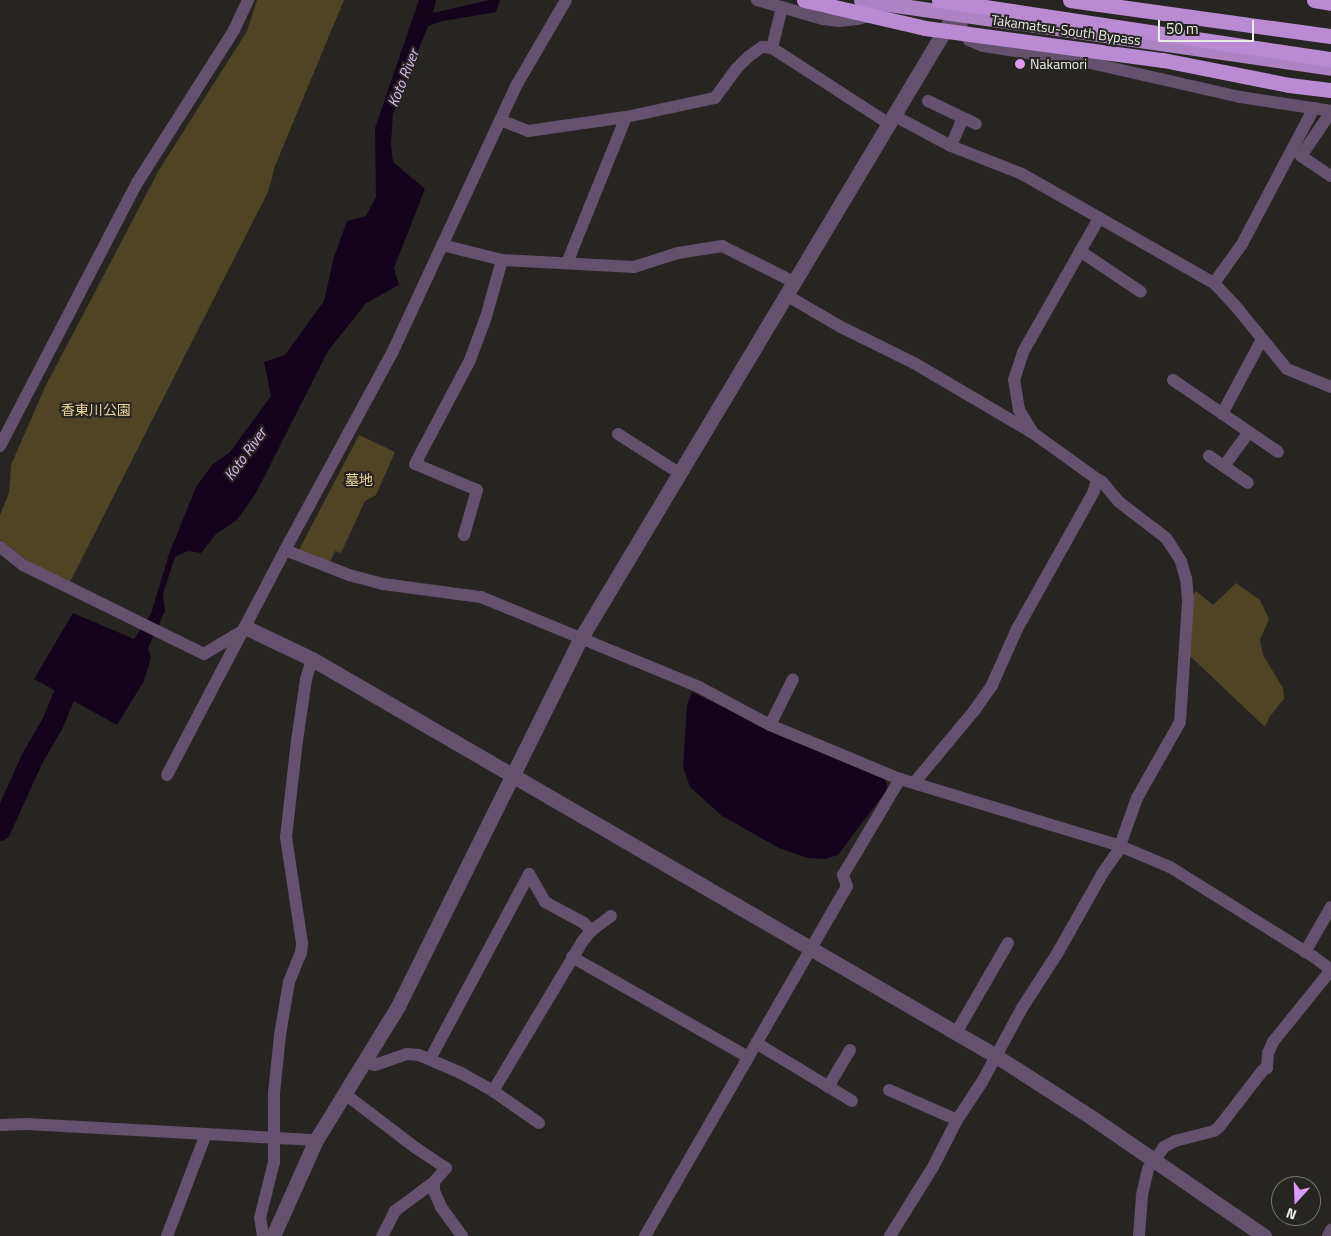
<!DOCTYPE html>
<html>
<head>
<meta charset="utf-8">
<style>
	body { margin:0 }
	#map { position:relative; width:1331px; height:1236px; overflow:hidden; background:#262522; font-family:"Titillium Web","Noto Sans JP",sans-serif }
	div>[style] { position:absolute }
	.green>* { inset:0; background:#4f4424 }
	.water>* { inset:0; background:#14041b }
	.river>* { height:22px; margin:-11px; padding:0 11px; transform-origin:11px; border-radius:11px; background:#14041b }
	.minor>* { height:12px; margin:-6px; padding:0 6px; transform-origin:6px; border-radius:6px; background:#64516d }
	.tertiary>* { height:15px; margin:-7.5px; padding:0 7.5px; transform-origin:7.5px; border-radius:7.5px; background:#64516d }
	.trunk>* { height:15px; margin:-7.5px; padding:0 7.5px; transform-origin:7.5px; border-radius:7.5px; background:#ae83c4 }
	.motorway>* { height:15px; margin:-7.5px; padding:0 7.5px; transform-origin:7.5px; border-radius:7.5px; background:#ba8bd2 }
	.motorway-bridge>* { height:15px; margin:-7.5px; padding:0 7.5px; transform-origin:7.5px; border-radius:7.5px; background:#ba8bd2 }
	.dots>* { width:14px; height:14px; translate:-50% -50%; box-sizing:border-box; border:2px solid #262522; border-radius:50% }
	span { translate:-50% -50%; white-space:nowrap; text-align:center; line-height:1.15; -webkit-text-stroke:4px #262522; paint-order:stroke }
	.street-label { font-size:14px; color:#ebebe8 }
	.poi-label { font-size:14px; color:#ebebe8 }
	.left { translate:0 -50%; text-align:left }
	.park-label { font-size:14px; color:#ebd697 }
	.water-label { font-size:15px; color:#dcb9ef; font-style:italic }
	.north { position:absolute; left:1271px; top:1176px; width:50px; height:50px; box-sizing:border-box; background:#262522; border:1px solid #757471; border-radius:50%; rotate:200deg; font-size:14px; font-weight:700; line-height:20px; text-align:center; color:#ebebe8 }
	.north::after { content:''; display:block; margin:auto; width:18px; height:22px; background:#d99af8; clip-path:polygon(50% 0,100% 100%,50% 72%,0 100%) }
	.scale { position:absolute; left:1158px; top:20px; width:96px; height:22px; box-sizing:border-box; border:2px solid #ebebe8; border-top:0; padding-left:6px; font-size:15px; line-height:18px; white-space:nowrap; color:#ebebe8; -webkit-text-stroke:4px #262522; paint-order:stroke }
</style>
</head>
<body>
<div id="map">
	<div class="green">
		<div style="clip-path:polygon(257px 0,344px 0,275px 166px,268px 192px,70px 582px,38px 568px,0 540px,0 515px,9px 493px,11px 465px,45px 387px,159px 170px,247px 31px)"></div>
		<div style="clip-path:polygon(359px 435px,395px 452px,376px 495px,365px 501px,341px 553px,335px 551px,329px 565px,301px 554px,300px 548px)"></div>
		<div style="clip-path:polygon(1236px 583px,1260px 600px,1269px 619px,1260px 640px,1263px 655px,1283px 688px,1284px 699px,1270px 716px,1265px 727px,1190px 656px,1192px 596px,1196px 591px,1213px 605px)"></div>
	</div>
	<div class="water">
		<div style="clip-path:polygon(419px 0,436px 0,433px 13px,489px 0,500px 0,496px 12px,443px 21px,428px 26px,393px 114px,391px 143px,393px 162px,425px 189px,394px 268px,399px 285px,366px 303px,328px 351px,256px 493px,237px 520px,216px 534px,201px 553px,188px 551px,175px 557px,163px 594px,165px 611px,148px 648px,151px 658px,144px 681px,117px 725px,34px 679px,73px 613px,134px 639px,151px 614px,169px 554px,196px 487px,212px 465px,230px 452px,271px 396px,264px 362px,285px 355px,324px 301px,334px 257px,347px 221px,366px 216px,376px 197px,375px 128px)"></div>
		<div style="clip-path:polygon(692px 692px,767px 728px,884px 779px,887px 784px,886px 791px,838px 855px,824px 859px,808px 858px,779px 848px,722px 816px,690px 787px,683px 767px,687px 705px)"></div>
	</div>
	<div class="river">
		<div style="left:0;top:830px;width:78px;rotate:-65.7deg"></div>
		<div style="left:32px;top:759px;width:39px;rotate:-60deg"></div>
		<div style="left:52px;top:725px;width:48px;rotate:-67.8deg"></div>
		<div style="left:70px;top:681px;width:13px;rotate:-77deg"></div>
	</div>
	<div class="minor">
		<div style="left:757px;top:0;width:69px;rotate:16.1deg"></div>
		<div style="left:823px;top:19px;width:16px;rotate:7deg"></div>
		<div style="left:839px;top:21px;width:19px;rotate:-6deg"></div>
		<div style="left:858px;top:19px;width:14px;rotate:-17deg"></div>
		<div style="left:782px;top:7px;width:42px;rotate:103.7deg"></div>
		<div style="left:772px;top:48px;width:138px;rotate:32.9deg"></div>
		<div style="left:955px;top:14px;width:30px;rotate:62deg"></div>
		<div style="left:969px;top:40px;width:15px;rotate:23deg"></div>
		<div style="left:983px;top:46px;width:104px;rotate:8.8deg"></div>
		<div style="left:1086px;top:62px;width:158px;rotate:12.8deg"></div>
		<div style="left:1240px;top:97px;width:92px;rotate:8.7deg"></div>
		<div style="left:928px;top:101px;width:53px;rotate:25.6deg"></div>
		<div style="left:1331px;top:112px;width:53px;rotate:124.3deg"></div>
		<div style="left:1301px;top:156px;width:36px;rotate:34deg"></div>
		<div style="left:893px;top:115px;width:66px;rotate:28.1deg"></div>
		<div style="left:951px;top:146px;width:76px;rotate:21.5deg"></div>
		<div style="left:1022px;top:174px;width:221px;rotate:29.6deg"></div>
		<div style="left:1214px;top:283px;width:35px;rotate:47deg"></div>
		<div style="left:1238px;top:309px;width:77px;rotate:50.8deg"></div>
		<div style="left:1287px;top:369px;width:48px;rotate:22.2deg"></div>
		<div style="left:500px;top:120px;width:30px;rotate:21deg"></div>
		<div style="left:528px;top:131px;width:99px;rotate:-8.1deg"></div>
		<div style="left:626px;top:117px;width:91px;rotate:-12.1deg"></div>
		<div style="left:715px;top:98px;width:36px;rotate:-54deg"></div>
		<div style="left:736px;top:69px;width:17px;rotate:-45deg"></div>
		<div style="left:748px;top:57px;width:17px;rotate:-36deg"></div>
		<div style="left:762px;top:47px;width:10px;rotate:6deg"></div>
		<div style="left:951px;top:146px;width:30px;rotate:-67deg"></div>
		<div style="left:442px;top:245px;width:62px;rotate:14deg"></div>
		<div style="left:502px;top:260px;width:132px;rotate:3deg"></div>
		<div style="left:634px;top:267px;width:46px;rotate:-17.7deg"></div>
		<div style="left:678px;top:253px;width:45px;rotate:-9deg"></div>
		<div style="left:722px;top:246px;width:80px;rotate:26.6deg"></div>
		<div style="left:1080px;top:251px;width:73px;rotate:33.9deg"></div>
		<div style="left:567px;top:263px;width:157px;rotate:-68deg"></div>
		<div style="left:1214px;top:283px;width:48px;rotate:-54.3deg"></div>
		<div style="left:1242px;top:244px;width:154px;rotate:-62.1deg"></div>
		<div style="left:786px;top:295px;width:64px;rotate:30.2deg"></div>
		<div style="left:841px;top:327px;width:81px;rotate:26.3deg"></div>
		<div style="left:914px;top:363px;width:136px;rotate:30.5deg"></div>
		<div style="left:1173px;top:380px;width:127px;rotate:34.4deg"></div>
		<div style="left:1222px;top:414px;width:85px;rotate:-61.9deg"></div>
		<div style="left:618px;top:434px;width:72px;rotate:32.6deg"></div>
		<div style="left:0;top:446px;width:297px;rotate:-62.5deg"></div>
		<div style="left:137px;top:183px;width:181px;rotate:-57.6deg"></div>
		<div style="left:234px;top:30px;width:33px;rotate:-65deg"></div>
		<div style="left:1209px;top:456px;width:47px;rotate:34.7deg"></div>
		<div style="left:1224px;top:466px;width:42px;rotate:-53.7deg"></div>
		<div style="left:464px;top:535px;width:47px;rotate:-73.9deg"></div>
		<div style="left:477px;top:490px;width:67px;rotate:-157.2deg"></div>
		<div style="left:415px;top:464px;width:118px;rotate:-62.1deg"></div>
		<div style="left:470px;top:360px;width:46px;rotate:-69.6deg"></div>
		<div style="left:486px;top:317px;width:59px;rotate:-74.3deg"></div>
		<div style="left:0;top:547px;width:29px;rotate:38deg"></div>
		<div style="left:23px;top:565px;width:202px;rotate:26.2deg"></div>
		<div style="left:204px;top:654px;width:47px;rotate:-31deg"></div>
		<div style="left:285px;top:550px;width:69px;rotate:21.3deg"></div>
		<div style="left:349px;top:575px;width:35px;rotate:15deg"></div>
		<div style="left:383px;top:584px;width:99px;rotate:7.6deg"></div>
		<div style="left:481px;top:597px;width:236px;rotate:22.4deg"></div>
		<div style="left:699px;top:687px;width:81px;rotate:28.2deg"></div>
		<div style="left:770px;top:725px;width:141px;rotate:22.6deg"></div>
		<div style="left:900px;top:779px;width:230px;rotate:16.9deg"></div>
		<div style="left:1120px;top:846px;width:54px;rotate:22.8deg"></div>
		<div style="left:1170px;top:867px;width:170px;rotate:32deg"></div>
		<div style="left:1314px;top:957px;width:21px;rotate:37deg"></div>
		<div style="left:1331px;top:970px;width:92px;rotate:128.9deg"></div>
		<div style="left:1273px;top:1042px;width:12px;rotate:114deg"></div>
		<div style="left:1268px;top:1053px;width:15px;rotate:94deg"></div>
		<div style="left:1267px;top:1068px;width:4px;rotate:153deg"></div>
		<div style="left:1263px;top:1070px;width:72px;rotate:127.7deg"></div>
		<div style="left:1219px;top:1127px;width:6px;rotate:141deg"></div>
		<div style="left:1214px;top:1131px;width:40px;rotate:165.6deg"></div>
		<div style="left:1175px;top:1141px;width:13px;rotate:151deg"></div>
		<div style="left:1164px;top:1147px;width:27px;rotate:126deg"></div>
		<div style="left:1148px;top:1169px;width:28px;rotate:103deg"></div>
		<div style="left:1142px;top:1196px;width:40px;rotate:94.3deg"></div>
		<div style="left:770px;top:725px;width:51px;rotate:-63.4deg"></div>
		<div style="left:167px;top:775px;width:254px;rotate:-62.3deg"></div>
		<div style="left:285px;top:550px;width:226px;rotate:-61.5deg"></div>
		<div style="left:393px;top:351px;width:292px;rotate:-65.1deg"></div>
		<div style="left:516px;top:86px;width:99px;rotate:-59.8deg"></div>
		<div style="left:914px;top:783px;width:94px;rotate:-50.2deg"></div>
		<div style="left:974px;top:711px;width:32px;rotate:-55deg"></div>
		<div style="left:992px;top:685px;width:61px;rotate:-65.9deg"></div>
		<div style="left:1017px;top:629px;width:158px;rotate:-60.8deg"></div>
		<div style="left:1094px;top:491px;width:12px;rotate:-76deg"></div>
		<div style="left:1097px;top:479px;width:79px;rotate:-144.3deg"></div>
		<div style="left:1033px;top:433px;width:27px;rotate:-121deg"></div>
		<div style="left:1019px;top:410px;width:30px;rotate:-99deg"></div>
		<div style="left:1014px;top:380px;width:29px;rotate:-72deg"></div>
		<div style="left:1023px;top:352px;width:154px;rotate:-60.4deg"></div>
		<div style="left:1305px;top:952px;width:52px;rotate:-60deg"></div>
		<div style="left:572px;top:957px;width:202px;rotate:29.6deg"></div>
		<div style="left:956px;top:1033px;width:104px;rotate:-60deg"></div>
		<div style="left:756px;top:1043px;width:112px;rotate:31.1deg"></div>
		<div style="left:430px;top:1059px;width:210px;rotate:-61.8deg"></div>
		<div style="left:529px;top:874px;width:32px;rotate:60deg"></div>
		<div style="left:545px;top:902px;width:44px;rotate:28.3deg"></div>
		<div style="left:584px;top:923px;width:11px;rotate:49deg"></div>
		<div style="left:364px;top:1062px;width:11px;rotate:15deg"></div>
		<div style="left:375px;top:1065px;width:34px;rotate:-19deg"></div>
		<div style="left:407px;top:1054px;width:12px;rotate:5deg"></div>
		<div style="left:419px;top:1055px;width:46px;rotate:23.2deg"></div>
		<div style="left:461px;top:1073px;width:37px;rotate:29deg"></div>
		<div style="left:493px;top:1091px;width:56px;rotate:34.8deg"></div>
		<div style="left:828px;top:1087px;width:43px;rotate:-59.3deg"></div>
		<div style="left:889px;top:1090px;width:74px;rotate:23.8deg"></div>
		<div style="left:493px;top:1091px;width:174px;rotate:-59.1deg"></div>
		<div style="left:582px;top:942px;width:14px;rotate:-51deg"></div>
		<div style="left:591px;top:931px;width:25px;rotate:-37deg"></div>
		<div style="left:345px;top:1094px;width:89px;rotate:37.3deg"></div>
		<div style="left:416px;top:1148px;width:36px;rotate:34deg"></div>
		<div style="left:446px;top:1168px;width:18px;rotate:131deg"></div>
		<div style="left:434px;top:1182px;width:49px;rotate:143.4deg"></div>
		<div style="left:395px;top:1211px;width:28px;rotate:117deg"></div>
		<div style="left:0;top:1125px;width:27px;rotate:-2deg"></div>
		<div style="left:27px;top:1124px;width:289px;rotate:3.2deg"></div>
		<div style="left:434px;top:1182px;width:9px;rotate:90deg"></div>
		<div style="left:434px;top:1191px;width:17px;rotate:66deg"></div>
		<div style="left:441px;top:1207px;width:36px;rotate:54deg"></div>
		<div style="left:167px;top:1236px;width:109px;rotate:-69.1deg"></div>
		<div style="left:263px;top:1236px;width:18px;rotate:-99deg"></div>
		<div style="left:260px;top:1218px;width:58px;rotate:-76deg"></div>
		<div style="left:274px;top:1162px;width:69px;rotate:-90deg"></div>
		<div style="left:274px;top:1093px;width:58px;rotate:-84.1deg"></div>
		<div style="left:280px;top:1035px;width:54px;rotate:-80.4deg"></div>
		<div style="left:289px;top:982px;width:31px;rotate:-68deg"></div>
		<div style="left:301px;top:953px;width:10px;rotate:-84deg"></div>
		<div style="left:302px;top:943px;width:107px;rotate:-98.6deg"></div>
		<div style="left:286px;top:837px;width:97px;rotate:-83.5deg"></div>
		<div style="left:297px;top:741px;width:63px;rotate:-81.7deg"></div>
		<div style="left:306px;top:679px;width:21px;rotate:-73deg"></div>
		<div style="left:645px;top:1236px;width:404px;rotate:-60deg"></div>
		<div style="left:847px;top:886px;width:12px;rotate:-110deg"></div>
		<div style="left:843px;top:875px;width:112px;rotate:-59.3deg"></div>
		<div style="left:890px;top:1236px;width:81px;rotate:-58.1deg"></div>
		<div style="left:933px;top:1167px;width:53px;rotate:-62.9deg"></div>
		<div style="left:957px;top:1120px;width:45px;rotate:-56.7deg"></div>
		<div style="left:982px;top:1082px;width:84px;rotate:-61.6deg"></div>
		<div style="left:1022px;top:1008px;width:64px;rotate:-57.1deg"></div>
		<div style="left:1057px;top:954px;width:92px;rotate:-60.6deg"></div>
		<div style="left:1102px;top:874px;width:28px;rotate:-55deg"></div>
		<div style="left:1118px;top:851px;width:56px;rotate:-70.3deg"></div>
		<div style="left:1137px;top:798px;width:87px;rotate:-60.5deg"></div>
		<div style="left:1180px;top:722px;width:122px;rotate:-86.2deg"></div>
		<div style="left:1188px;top:600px;width:21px;rotate:-95deg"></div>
		<div style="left:1186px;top:579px;width:19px;rotate:-106deg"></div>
		<div style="left:1181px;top:561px;width:27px;rotate:-123deg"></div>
		<div style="left:1166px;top:538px;width:59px;rotate:-142.5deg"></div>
		<div style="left:1119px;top:502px;width:26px;rotate:-130deg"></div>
		<div style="left:1102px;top:482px;width:6px;rotate:-149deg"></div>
		<div style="left:1328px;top:1236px;width:7px;rotate:-63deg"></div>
	</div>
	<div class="tertiary">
		<div style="left:247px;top:628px;width:72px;rotate:25.5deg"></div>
		<div style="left:312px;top:659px;width:791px;rotate:30.13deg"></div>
		<div style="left:996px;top:1056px;width:113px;rotate:32.7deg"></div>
		<div style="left:1091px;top:1117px;width:210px;rotate:34.5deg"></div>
		<div style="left:273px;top:1236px;width:105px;rotate:-65.9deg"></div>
		<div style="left:316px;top:1140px;width:157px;rotate:-58.5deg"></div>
		<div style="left:398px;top:1006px;width:413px;rotate:-63.6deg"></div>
		<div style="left:582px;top:636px;width:738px;rotate:-59.09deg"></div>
	</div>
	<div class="trunk">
		<div style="left:861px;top:0;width:475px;rotate:8.2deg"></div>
	</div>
	<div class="motorway">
		<div style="left:1070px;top:0;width:263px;rotate:7.9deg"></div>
		<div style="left:1314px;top:0;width:17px;rotate:10deg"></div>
		<div style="left:1163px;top:60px;width:128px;rotate:11.2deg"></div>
		<div style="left:1289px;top:85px;width:42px;rotate:6.8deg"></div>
	</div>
	<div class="motorway-bridge">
		<div style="left:804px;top:0;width:124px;rotate:13deg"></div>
		<div style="left:925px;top:28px;width:240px;rotate:7.7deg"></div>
		<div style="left:939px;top:0;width:396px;rotate:8.6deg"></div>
	</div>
	<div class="dots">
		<div style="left:1020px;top:64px;background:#d99af8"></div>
	</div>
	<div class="street-label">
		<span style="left:1066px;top:30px;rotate:8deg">Takamatsu-South Bypass</span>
	</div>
	<div class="poi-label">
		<span class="left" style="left:1030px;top:64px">Nakamori</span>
	</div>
	<div class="park-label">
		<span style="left:96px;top:410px">香東川公園</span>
		<span style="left:359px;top:480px">墓地</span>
	</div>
	<div class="water-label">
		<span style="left:403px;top:78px;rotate:-68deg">Koto River</span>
		<span style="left:245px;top:454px;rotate:-54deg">Koto River</span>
	</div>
	<div class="north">N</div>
	<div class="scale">50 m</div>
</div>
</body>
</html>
